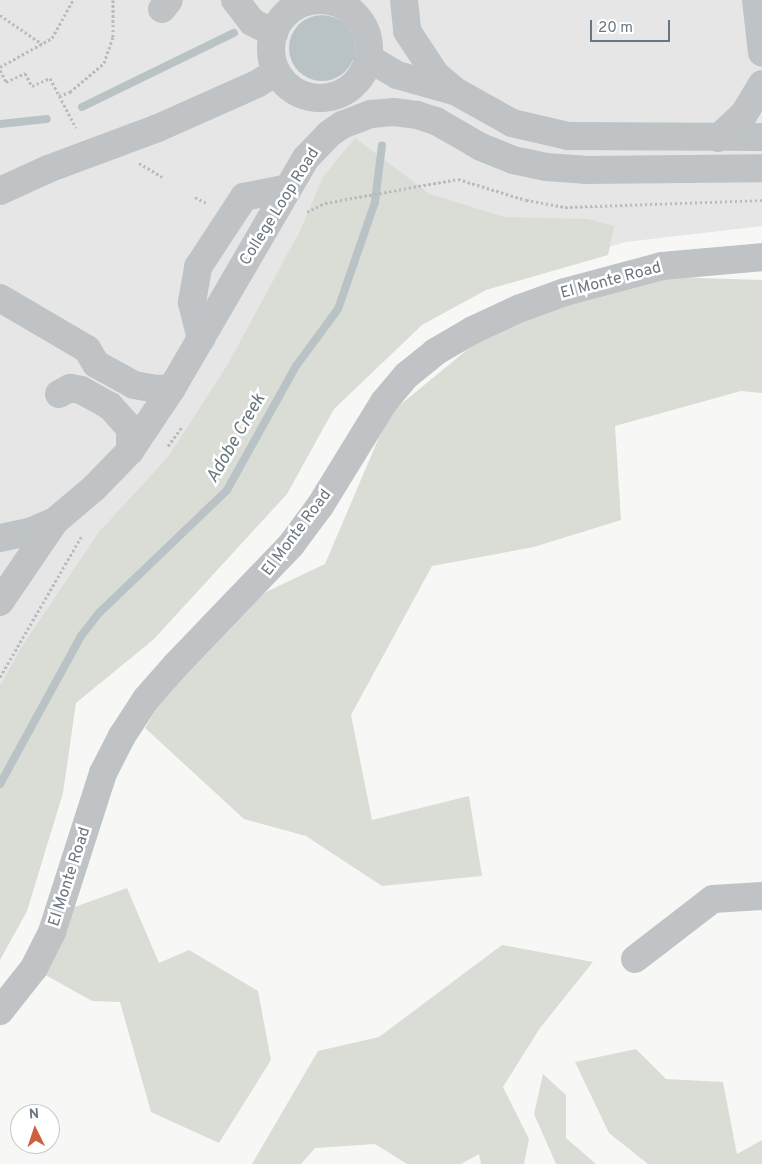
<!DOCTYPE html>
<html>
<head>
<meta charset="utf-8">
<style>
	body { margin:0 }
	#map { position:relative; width:762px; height:1164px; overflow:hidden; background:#f7f7f5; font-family:Overpass,sans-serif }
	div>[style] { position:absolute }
	.built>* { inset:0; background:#e5e6e5 }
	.green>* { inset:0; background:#d9ddd6 }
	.water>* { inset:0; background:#b9c3c6 }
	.round { border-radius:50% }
	.stream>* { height:8px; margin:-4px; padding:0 4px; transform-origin:4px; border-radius:4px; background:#b9c3c6 }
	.path>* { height:3px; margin-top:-1.5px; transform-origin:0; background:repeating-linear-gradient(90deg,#b9bcbe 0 2.5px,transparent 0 5px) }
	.minor>* { height:28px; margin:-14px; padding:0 14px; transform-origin:14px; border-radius:14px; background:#bfc3c6 }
	.minor>.ring { margin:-14px; padding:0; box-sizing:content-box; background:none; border:28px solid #bfc3c6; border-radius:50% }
	span { translate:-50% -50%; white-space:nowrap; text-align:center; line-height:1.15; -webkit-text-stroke:5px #fff; paint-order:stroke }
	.street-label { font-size:16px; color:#6a7782 }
	.water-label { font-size:18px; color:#66777e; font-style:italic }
	.north { position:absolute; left:10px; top:1104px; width:50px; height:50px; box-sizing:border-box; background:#fff; border:1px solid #c3c9cd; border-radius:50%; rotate:356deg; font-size:14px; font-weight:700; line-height:20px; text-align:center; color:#6a7782 }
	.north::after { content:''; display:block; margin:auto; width:18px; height:22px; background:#cd603f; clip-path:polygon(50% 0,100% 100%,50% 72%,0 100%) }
	.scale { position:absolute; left:590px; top:20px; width:80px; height:22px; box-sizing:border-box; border:2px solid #6a7782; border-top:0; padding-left:6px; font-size:15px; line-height:18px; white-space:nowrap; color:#6a7782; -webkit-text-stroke:4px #fff; paint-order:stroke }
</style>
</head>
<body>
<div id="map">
	<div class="built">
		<div style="clip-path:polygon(0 0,762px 0,762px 226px,626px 242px,484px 281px,373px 333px,0 742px)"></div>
	</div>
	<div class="green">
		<div style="clip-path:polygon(355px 138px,430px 194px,504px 217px,588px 219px,614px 226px,608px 255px,486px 290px,422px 325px,334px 409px,287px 494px,154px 639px,76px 703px,63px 793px,27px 911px,0 960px,0 686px,21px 648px,99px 532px,168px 457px,228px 364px,300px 231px,323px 177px)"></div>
		<div style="clip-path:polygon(670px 277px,762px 280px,762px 393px,741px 391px,615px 426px,621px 520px,534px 547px,432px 566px,351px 715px,372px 820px,469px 796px,482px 876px,382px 886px,306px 836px,244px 819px,145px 728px,209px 619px,325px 564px,389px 414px,501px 322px)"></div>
		<div style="clip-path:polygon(127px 888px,159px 963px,189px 950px,258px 991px,271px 1060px,219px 1143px,151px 1112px,120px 1002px,92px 1001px,42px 973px,61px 912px)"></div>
		<div style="clip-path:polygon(502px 945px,593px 962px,540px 1028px,503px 1087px,529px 1139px,524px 1164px,481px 1164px,479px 1154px,461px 1164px,407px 1164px,375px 1144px,315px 1148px,301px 1164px,252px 1164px,318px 1051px,379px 1037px)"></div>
		<div style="clip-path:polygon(636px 1049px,666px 1079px,723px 1082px,737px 1154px,762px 1140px,762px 1164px,648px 1164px,609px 1133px,575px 1062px)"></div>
		<div style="clip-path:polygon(543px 1074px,566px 1095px,566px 1138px,596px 1164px,556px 1164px,534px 1114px)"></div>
	</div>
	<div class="water">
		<div class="round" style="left:289px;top:15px;width:66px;height:66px"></div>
	</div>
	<div class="stream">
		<div style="left:82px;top:107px;width:169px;rotate:-26deg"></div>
		<div style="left:0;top:124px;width:47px;rotate:-6.1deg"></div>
		<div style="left:0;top:784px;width:169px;rotate:-61.3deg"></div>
		<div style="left:81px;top:636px;width:31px;rotate:-52deg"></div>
		<div style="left:100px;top:612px;width:176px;rotate:-43.8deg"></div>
		<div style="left:227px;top:490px;width:142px;rotate:-60.9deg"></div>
		<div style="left:296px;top:366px;width:71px;rotate:-53.6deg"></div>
		<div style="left:338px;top:309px;width:113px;rotate:-70.9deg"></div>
		<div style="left:375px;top:202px;width:57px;rotate:-83deg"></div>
	</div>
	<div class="path">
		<div style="left:0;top:15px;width:51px;rotate:34.6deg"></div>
		<div style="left:0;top:67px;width:60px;rotate:-29.1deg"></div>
		<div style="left:52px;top:38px;width:43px;rotate:-61.1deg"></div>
		<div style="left:0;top:70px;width:13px;rotate:63deg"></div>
		<div style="left:6px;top:82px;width:21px;rotate:-25deg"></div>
		<div style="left:25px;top:73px;width:15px;rotate:62deg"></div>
		<div style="left:32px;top:86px;width:20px;rotate:-24deg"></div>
		<div style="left:50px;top:78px;width:56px;rotate:62.5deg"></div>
		<div style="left:59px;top:96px;width:12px;rotate:-20deg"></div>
		<div style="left:70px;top:92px;width:45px;rotate:-40.5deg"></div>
		<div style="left:104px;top:63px;width:28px;rotate:-71deg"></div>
		<div style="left:113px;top:37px;width:37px;rotate:-90deg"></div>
		<div style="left:139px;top:163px;width:27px;rotate:31deg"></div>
		<div style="left:195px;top:197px;width:15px;rotate:28deg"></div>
		<div style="left:307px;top:212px;width:20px;rotate:-27deg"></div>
		<div style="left:325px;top:203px;width:135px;rotate:-10.2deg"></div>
		<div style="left:458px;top:179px;width:71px;rotate:17.2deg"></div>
		<div style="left:526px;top:200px;width:40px;rotate:10deg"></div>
		<div style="left:565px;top:207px;width:197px;rotate:-2deg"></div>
		<div style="left:168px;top:446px;width:24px;rotate:-54deg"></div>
		<div style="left:0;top:677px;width:162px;rotate:-59.9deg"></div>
	</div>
	<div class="minor">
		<div style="left:235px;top:0;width:28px;rotate:52deg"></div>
		<div style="left:252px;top:22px;width:25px;rotate:27deg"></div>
		<div style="left:404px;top:0;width:31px;rotate:84deg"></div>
		<div style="left:407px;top:31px;width:53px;rotate:56.6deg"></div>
		<div style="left:436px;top:75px;width:25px;rotate:40deg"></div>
		<div style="left:455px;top:91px;width:65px;rotate:29.3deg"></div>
		<div style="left:512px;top:123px;width:57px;rotate:13.1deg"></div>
		<div style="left:568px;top:136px;width:194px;rotate:0.3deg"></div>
		<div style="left:756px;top:0;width:53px;rotate:83.5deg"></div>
		<div class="ring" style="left:271px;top:0;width:70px;height:70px"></div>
		<div style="left:162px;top:9px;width:11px;rotate:-52deg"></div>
		<div style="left:367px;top:57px;width:35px;rotate:31deg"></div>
		<div style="left:397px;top:75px;width:59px;rotate:15.7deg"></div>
		<div style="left:718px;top:138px;width:35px;rotate:-43deg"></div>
		<div style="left:744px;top:114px;width:35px;rotate:-59deg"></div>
		<div style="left:0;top:191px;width:53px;rotate:-24.6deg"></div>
		<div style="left:48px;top:169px;width:117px;rotate:-20.4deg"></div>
		<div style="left:158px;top:128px;width:108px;rotate:-24deg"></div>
		<div style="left:257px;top:84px;width:22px;rotate:-32deg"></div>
		<div style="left:0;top:298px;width:101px;rotate:30.4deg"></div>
		<div style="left:87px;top:349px;width:17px;rotate:59deg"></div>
		<div style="left:96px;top:364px;width:43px;rotate:28.9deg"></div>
		<div style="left:134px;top:385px;width:23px;rotate:10deg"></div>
		<div style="left:157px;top:389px;width:15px;rotate:-4deg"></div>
		<div style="left:201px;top:339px;width:38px;rotate:-104deg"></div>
		<div style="left:192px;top:302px;width:36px;rotate:-80deg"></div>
		<div style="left:198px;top:267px;width:84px;rotate:-56.7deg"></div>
		<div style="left:244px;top:197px;width:45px;rotate:-11.6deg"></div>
		<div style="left:59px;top:394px;width:13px;rotate:-29deg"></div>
		<div style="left:70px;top:388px;width:11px;rotate:10deg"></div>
		<div style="left:81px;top:390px;width:33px;rotate:29deg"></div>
		<div style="left:110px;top:406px;width:30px;rotate:48deg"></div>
		<div style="left:130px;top:428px;width:23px;rotate:90deg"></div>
		<div style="left:0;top:538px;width:33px;rotate:-12deg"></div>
		<div style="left:32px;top:531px;width:25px;rotate:-23deg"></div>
		<div style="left:55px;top:521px;width:51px;rotate:-40.2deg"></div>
		<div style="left:94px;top:488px;width:52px;rotate:-45.8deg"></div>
		<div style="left:130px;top:451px;width:76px;rotate:-56.3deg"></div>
		<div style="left:172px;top:388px;width:266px;rotate:-59.8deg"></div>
		<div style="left:306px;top:158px;width:33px;rotate:-46deg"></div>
		<div style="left:329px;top:134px;width:16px;rotate:-35deg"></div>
		<div style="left:342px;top:125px;width:31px;rotate:-21deg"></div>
		<div style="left:371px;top:114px;width:22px;rotate:-5deg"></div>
		<div style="left:393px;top:112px;width:24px;rotate:7deg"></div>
		<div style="left:417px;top:115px;width:20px;rotate:18deg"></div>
		<div style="left:436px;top:121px;width:52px;rotate:30deg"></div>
		<div style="left:481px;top:147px;width:35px;rotate:22deg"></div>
		<div style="left:513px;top:160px;width:34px;rotate:12deg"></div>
		<div style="left:546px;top:167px;width:39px;rotate:4deg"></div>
		<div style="left:585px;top:170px;width:177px;rotate:-0.6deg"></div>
		<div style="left:0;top:602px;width:98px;rotate:-55.8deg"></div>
		<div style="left:635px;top:959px;width:98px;rotate:-37.6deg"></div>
		<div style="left:713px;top:899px;width:49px;rotate:-3.5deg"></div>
		<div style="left:0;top:1011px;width:55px;rotate:-51.7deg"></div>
		<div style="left:34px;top:968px;width:40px;rotate:-63.4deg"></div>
		<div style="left:52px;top:932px;width:167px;rotate:-72.2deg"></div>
		<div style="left:103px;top:773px;width:42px;rotate:-62.8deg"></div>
		<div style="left:122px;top:736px;width:44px;rotate:-57deg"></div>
		<div style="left:146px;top:699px;width:44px;rotate:-48.7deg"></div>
		<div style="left:175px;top:666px;width:168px;rotate:-46.2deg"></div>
		<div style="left:291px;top:545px;width:49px;rotate:-53.4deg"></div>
		<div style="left:320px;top:506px;width:122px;rotate:-58.4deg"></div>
		<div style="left:384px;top:402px;width:35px;rotate:-50deg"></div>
		<div style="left:407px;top:375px;width:36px;rotate:-39deg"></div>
		<div style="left:435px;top:352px;width:44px;rotate:-30.1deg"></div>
		<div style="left:473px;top:330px;width:50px;rotate:-25deg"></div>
		<div style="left:518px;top:309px;width:50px;rotate:-19.9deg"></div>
		<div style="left:565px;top:292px;width:100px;rotate:-15deg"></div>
		<div style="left:662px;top:266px;width:100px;rotate:-5.1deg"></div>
	</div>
	<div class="street-label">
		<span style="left:280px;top:207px;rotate:-58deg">College Loop Road</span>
		<span style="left:611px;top:281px;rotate:-15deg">El Monte Road</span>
		<span style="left:297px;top:533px;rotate:-53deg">El Monte Road</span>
		<span style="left:70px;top:877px;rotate:-72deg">El Monte Road</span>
	</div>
	<div class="water-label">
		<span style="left:237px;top:439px;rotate:-60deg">Adobe Creek</span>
	</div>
	<div class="north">N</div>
	<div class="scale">20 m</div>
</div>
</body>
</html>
